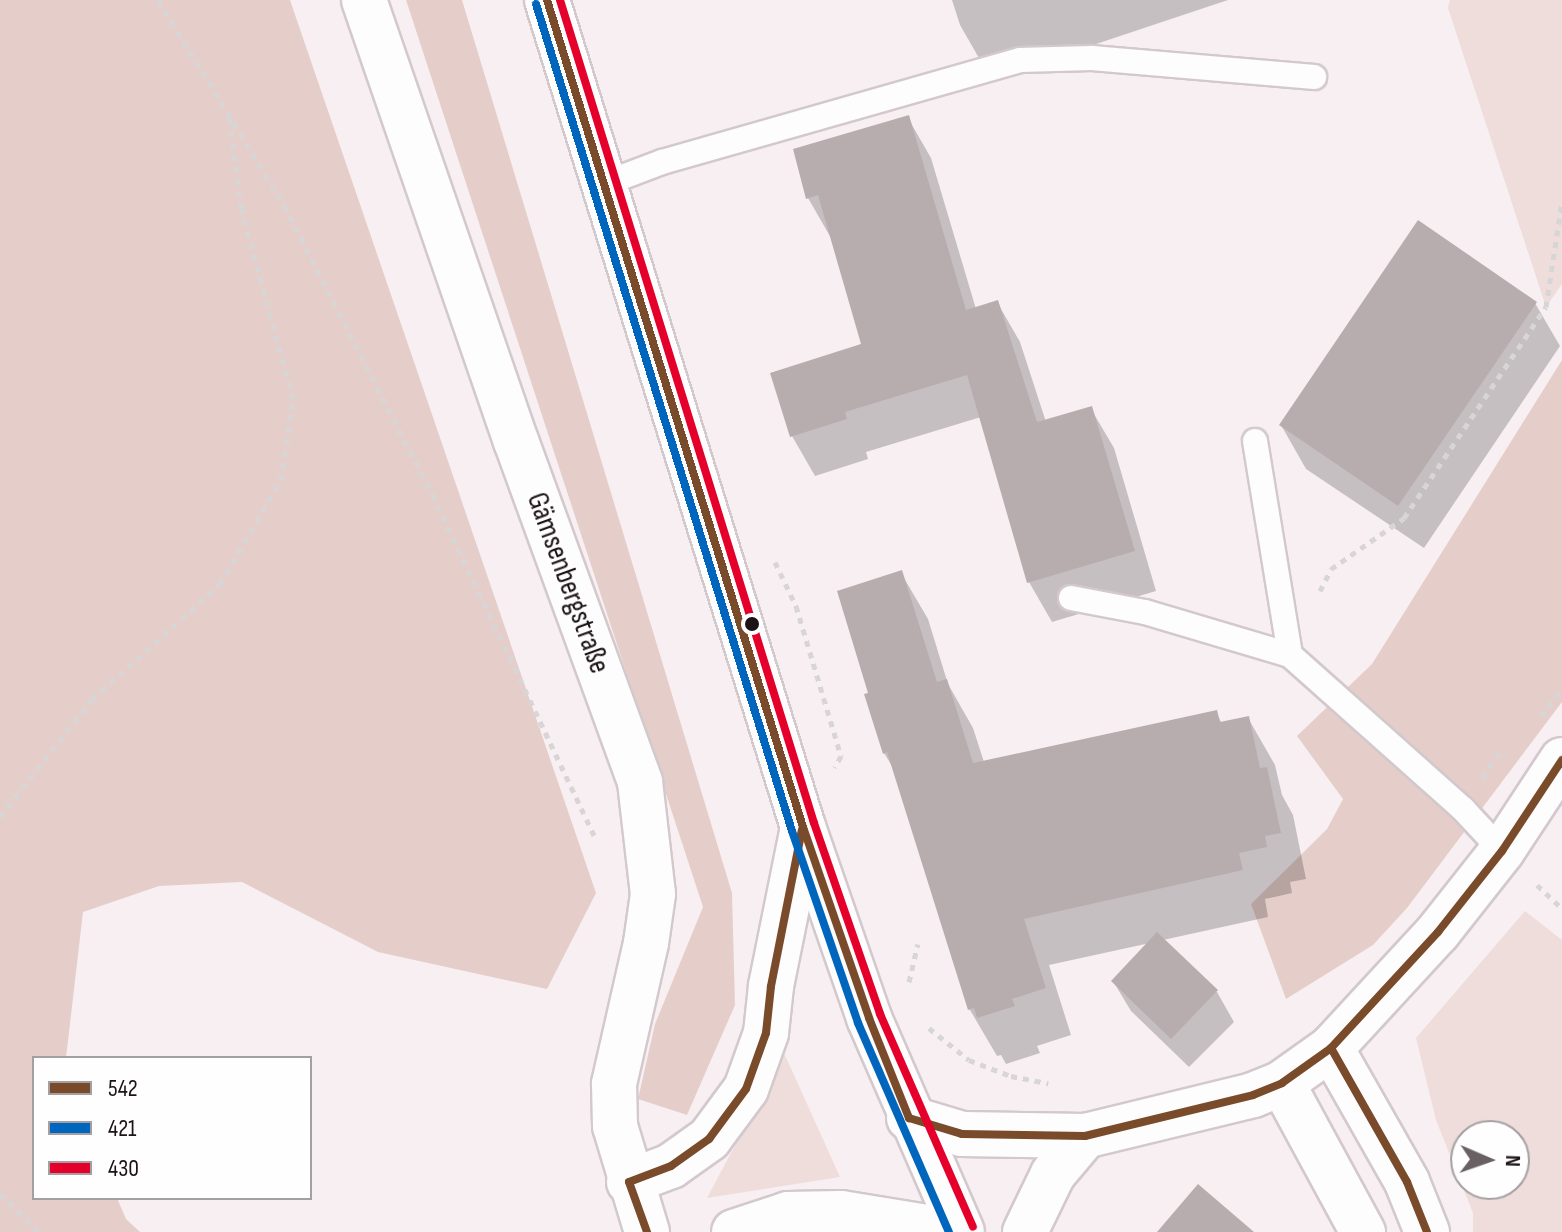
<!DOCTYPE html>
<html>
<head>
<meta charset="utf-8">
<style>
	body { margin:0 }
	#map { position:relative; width:1562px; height:1232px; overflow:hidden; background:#f8eff2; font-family:"Sofia Sans Condensed",sans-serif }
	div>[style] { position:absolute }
	.green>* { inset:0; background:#eeddda }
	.forest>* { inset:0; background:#e5cec9 }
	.shadow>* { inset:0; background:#0003 }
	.building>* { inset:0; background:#b7adae }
	.path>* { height:5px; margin-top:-2.5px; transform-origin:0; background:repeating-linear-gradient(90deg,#d7d5d5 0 6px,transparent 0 12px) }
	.roads { filter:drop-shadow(2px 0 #d3c9cd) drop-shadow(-2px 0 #d3c9cd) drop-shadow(0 2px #d3c9cd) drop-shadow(0 -2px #d3c9cd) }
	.service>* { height:24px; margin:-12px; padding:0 12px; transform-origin:12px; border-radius:12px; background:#fefdfd }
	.minor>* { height:44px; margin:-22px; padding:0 22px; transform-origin:22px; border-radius:22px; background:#fefdfd }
	.tertiary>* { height:44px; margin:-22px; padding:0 22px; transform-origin:22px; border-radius:22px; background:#fefdfd }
	.secondary>* { height:44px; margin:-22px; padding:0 22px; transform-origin:22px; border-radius:22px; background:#fefdfd }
	.bus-1>* { height:8px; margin:-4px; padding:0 4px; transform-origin:4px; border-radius:4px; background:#7a4b2a }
	.bus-2>* { height:8px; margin:-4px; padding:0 4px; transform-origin:4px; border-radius:4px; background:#0065bd }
	.bus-3>* { height:8px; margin:-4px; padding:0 4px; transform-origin:4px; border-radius:4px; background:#e4002b }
	.dots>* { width:22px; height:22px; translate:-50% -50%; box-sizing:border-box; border:4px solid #fefefe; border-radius:50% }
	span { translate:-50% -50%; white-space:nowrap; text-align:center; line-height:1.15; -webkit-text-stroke:6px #fefefe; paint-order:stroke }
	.street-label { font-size:30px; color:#1c1316 }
	.legend { position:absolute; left:32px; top:1056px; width:280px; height:144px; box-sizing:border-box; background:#fefefe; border:2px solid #a4a0a1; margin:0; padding:10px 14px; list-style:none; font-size:24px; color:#1c1316 }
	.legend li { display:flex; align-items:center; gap:16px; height:40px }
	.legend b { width:40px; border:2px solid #a4a0a1 }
	.north { position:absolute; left:1450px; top:1120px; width:80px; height:80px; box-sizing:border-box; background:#fefefe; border:2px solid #a4a0a1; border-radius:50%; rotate:92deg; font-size:22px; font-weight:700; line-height:32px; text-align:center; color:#1c1316 }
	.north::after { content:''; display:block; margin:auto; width:28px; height:36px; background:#696063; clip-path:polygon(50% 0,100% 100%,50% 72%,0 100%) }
</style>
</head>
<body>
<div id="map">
	<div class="green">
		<div style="clip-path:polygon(1450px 0,1562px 0,1562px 284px,1546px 307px,1448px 8px)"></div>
		<div style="clip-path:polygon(evenodd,1525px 911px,1562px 940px,1562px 1232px,1473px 1232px,1473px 1213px,1436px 1120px,1416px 1038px,1525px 911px,1514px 1136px,1514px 1184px,1466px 1184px,1466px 1136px,1514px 1136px)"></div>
		<div style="clip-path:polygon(784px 1053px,840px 1177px,707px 1198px)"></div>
	</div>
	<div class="forest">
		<div style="clip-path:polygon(0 0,290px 0,596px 893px,547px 989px,378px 952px,242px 882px,159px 886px,83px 912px,66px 1058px,34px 1058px,34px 1198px,117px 1198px,126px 1219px,140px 1232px,0 1232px)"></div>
		<div style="clip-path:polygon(406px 0,462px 0,732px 893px,735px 1005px,687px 1115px,638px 1099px,655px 1024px,703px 907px)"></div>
		<div style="clip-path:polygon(1562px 360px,1562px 702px,1407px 908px,1373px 945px,1286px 999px,1251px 904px,1327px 829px,1343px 799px,1297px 736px,1372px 664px)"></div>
	</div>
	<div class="shadow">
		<div style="clip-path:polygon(952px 0,1228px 0,991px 79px,960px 25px)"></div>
		<div style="clip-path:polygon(908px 118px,931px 158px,976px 309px,997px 302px,1020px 342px,1046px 422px,1091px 409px,1114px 448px,1156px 591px,1052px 622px,1029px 582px,981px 417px,866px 452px,868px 459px,815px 476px,792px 436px,864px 345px,831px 238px,808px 198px)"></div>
		<div style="clip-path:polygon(1535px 303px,1560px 346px,1424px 548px,1306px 469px,1281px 425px)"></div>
		<div style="clip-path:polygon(901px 573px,928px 619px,948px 684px,973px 728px,984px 762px,1216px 712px,1222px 724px,1248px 718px,1275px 765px,1282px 795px,1293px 815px,1306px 879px,1290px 882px,1292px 893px,1265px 899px,1268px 917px,1163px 940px,1217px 992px,1234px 1022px,1189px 1067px,1131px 1011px,1113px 981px,1150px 943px,1049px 965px,1071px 1035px,1037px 1046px,1040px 1053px,1006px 1064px,1001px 1055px,997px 1056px,970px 1010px,895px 771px,884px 753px,871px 694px)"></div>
	</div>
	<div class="building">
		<div style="clip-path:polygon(909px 115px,966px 310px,998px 300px,1037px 422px,1092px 406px,1135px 551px,1027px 583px,967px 375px,845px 412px,847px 419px,790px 437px,770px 373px,861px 344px,818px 195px,806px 199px,793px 149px)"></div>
		<div style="clip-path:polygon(1418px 220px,1537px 302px,1398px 506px,1279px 425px)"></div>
		<div style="clip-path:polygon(902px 570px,937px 682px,947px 679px,973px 763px,1217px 710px,1220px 722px,1249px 716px,1260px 768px,1267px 767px,1281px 833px,1265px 836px,1267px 847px,1239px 853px,1243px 870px,1024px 919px,1046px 988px,1012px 999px,1015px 1006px,977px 1018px,974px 1008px,968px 1010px,887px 752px,883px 754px,864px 694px,868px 693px,837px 591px)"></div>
		<div style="clip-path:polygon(1157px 932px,1218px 990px,1171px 1039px,1111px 981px)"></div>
		<div style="clip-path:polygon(1198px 1184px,1254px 1232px,1157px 1232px)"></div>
	</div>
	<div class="path">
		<div style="left:158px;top:0;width:241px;rotate:58.4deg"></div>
		<div style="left:284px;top:205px;width:325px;rotate:62.9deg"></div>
		<div style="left:432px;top:494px;width:378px;rotate:64.6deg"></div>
		<div style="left:775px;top:562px;width:49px;rotate:64.5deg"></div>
		<div style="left:796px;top:606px;width:157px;rotate:73.3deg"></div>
		<div style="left:841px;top:756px;width:13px;rotate:119deg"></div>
		<div style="left:1320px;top:591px;width:25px;rotate:-63deg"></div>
		<div style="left:1331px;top:569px;width:89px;rotate:-34.9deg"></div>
		<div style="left:1404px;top:518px;width:254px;rotate:-56.1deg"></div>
		<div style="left:1546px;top:307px;width:107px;rotate:-81.4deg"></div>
		<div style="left:1541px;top:716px;width:35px;rotate:-53deg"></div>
		<div style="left:1483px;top:778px;width:24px;rotate:-60deg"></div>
		<div style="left:1495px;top:757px;width:13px;rotate:-27deg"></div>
		<div style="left:0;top:817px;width:150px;rotate:-52.1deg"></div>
		<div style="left:92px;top:699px;width:172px;rotate:-41.9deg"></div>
		<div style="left:220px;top:584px;width:121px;rotate:-59.6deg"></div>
		<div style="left:281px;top:480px;width:82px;rotate:-81.6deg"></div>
		<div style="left:293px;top:399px;width:198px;rotate:-105.2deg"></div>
		<div style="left:241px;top:208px;width:94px;rotate:-97.4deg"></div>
		<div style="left:1537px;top:885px;width:34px;rotate:43deg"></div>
		<div style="left:909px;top:982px;width:39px;rotate:-77deg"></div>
		<div style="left:929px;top:1028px;width:51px;rotate:38.7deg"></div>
		<div style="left:969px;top:1060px;width:45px;rotate:20.9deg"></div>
		<div style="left:1011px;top:1076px;width:38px;rotate:11deg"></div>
		<div style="left:0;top:1194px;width:54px;rotate:44.3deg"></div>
	</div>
	<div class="roads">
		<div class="service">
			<div style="left:604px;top:184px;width:62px;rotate:-20.8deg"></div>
			<div style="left:662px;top:162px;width:372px;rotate:-15.9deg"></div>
			<div style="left:1020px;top:60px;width:72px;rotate:-1.6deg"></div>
			<div style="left:1092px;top:58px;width:223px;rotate:4.9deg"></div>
			<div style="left:1255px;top:441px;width:217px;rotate:80.7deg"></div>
			<div style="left:1071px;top:598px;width:75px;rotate:10.7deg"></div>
			<div style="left:1145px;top:612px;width:151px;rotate:16.5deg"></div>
			<div style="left:1290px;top:655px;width:232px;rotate:41.7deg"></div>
			<div style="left:1463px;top:809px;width:57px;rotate:47.1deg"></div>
		</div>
		<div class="minor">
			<div style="left:364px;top:0;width:466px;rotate:71deg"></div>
			<div style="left:516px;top:441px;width:363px;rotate:70deg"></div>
			<div style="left:640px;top:782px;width:113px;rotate:83.4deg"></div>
			<div style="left:653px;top:894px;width:49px;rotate:98.1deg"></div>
			<div style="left:646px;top:943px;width:145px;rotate:102.8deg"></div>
			<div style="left:614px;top:1084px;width:42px;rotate:88.6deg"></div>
			<div style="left:615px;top:1126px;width:111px;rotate:73.2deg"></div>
			<div style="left:1331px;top:1048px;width:154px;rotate:60.4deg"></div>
			<div style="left:1407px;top:1182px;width:54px;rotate:68.2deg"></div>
			<div style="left:1282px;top:1083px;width:170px;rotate:61.5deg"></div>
			<div style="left:629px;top:1182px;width:45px;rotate:-20.9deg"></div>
			<div style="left:671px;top:1166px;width:47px;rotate:-35.4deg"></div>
			<div style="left:709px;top:1139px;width:62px;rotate:-53.5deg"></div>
			<div style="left:746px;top:1089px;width:59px;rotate:-70.3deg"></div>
			<div style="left:766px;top:1033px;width:47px;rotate:-83.9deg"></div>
			<div style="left:771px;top:986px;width:162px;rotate:-78.6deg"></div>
			<div style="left:734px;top:1232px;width:57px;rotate:-18.4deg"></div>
			<div style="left:788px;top:1214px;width:53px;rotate:-1.1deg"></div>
			<div style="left:841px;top:1213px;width:118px;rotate:9.3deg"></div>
		</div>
		<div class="tertiary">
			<div style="left:909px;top:1118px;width:55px;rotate:16.8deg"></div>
			<div style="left:962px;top:1134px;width:123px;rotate:0.9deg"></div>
			<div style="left:1085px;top:1136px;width:173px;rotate:-13.7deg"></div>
			<div style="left:1253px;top:1095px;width:31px;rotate:-22deg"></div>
			<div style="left:1282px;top:1083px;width:60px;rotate:-35.5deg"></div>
			<div style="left:1331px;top:1048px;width:158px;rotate:-47.3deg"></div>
			<div style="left:1438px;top:932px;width:103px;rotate:-51.7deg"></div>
			<div style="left:1502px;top:851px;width:109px;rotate:-56.6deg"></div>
			<div style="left:1025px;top:1232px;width:64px;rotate:-64.2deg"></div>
			<div style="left:1053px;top:1174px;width:50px;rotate:-49.9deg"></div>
		</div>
		<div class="secondary">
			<div style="left:547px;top:0;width:866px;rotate:72.8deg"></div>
			<div style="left:803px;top:827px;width:202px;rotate:70.9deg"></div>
			<div style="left:869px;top:1018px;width:233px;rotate:66.5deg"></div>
		</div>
	</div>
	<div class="bus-1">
		<div style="left:547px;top:0;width:866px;rotate:72.8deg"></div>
		<div style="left:803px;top:827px;width:202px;rotate:70.9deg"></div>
		<div style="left:869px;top:1018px;width:108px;rotate:68.2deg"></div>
		<div style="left:909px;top:1118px;width:55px;rotate:16.8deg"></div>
		<div style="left:962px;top:1134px;width:123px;rotate:0.9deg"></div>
		<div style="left:1085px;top:1136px;width:173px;rotate:-13.7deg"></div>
		<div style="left:1253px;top:1095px;width:31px;rotate:-22deg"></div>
		<div style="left:1282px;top:1083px;width:60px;rotate:-35.5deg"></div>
		<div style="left:1331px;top:1048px;width:158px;rotate:-47.3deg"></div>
		<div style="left:1438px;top:932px;width:103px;rotate:-51.7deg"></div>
		<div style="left:1502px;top:851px;width:109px;rotate:-56.6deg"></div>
		<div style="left:1331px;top:1048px;width:154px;rotate:60.4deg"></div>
		<div style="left:1407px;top:1182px;width:54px;rotate:68.2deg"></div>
		<div style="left:647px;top:1232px;width:53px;rotate:-109.8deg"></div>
		<div style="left:629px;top:1182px;width:45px;rotate:-20.9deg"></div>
		<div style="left:671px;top:1166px;width:47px;rotate:-35.4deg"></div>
		<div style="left:709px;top:1139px;width:62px;rotate:-53.5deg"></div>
		<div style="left:746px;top:1089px;width:59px;rotate:-70.3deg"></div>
		<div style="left:766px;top:1033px;width:47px;rotate:-83.9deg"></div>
		<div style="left:771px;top:986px;width:159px;rotate:-78.8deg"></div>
	</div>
	<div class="bus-2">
		<div style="left:536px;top:4px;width:866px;rotate:72.8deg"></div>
		<div style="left:792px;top:831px;width:203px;rotate:71deg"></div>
		<div style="left:858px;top:1023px;width:228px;rotate:66.5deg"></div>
	</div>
	<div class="bus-3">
		<div style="left:560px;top:0;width:861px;rotate:72.85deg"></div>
		<div style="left:814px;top:823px;width:202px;rotate:70.9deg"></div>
		<div style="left:880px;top:1014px;width:232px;rotate:66.4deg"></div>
	</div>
	<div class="dots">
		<div style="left:752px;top:624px;background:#1c1316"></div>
	</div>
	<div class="street-label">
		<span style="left:568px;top:583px;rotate:70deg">Gämsenbergstraße</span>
	</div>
	<ul class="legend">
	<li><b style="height:10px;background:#7a4b2a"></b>542</li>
	<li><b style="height:10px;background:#0065bd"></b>421</li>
	<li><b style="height:10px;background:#e4002b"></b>430</li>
	</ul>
	<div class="north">N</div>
</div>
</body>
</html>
